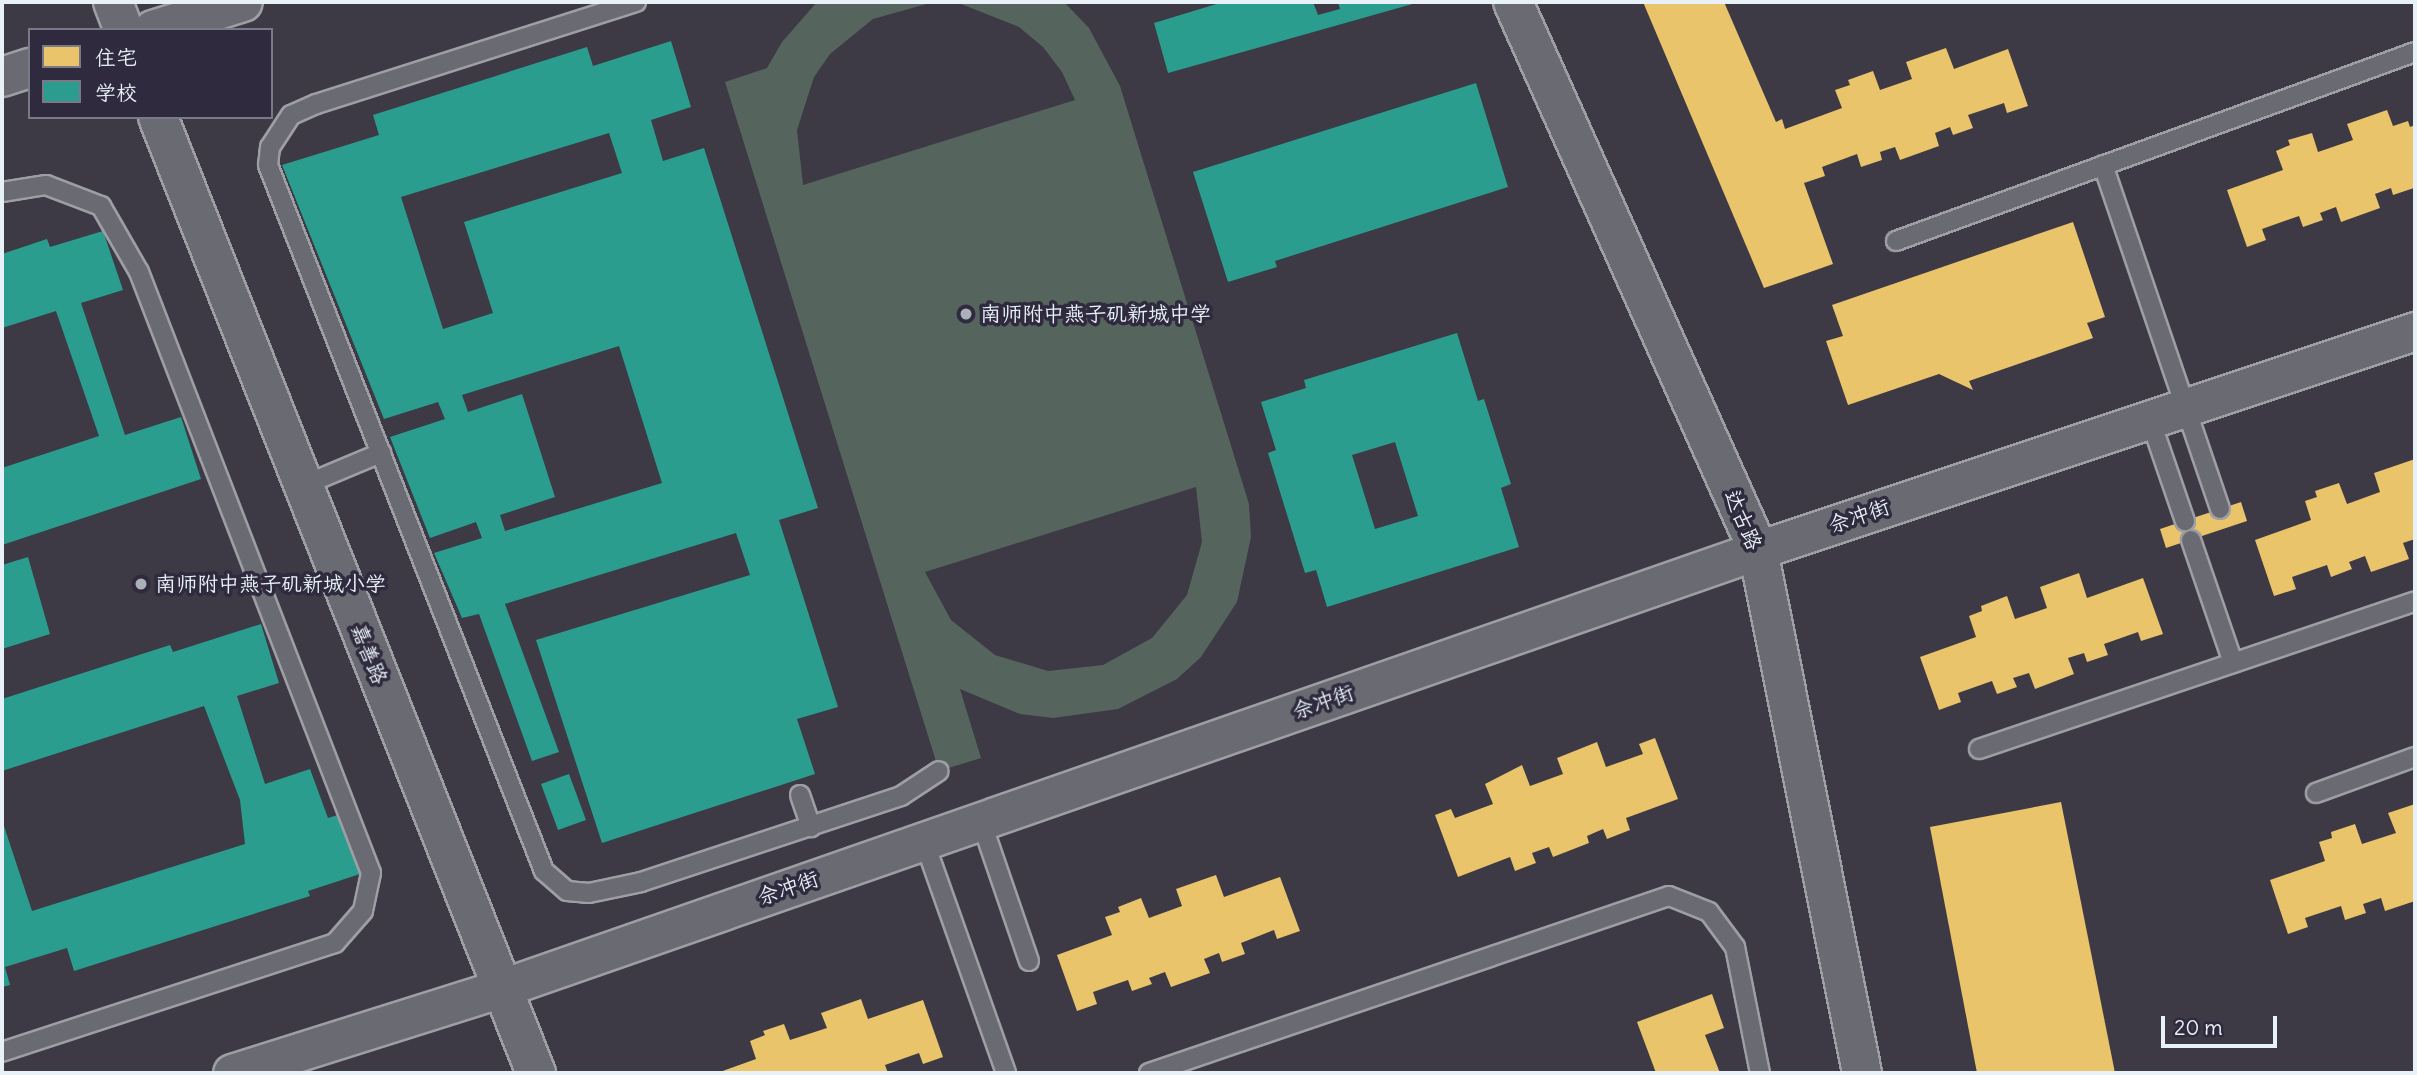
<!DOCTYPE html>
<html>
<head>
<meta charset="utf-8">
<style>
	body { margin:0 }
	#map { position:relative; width:2417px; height:1075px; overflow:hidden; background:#3d3a45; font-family:Delius,"LXGW WenKai TC",sans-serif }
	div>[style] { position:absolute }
	.green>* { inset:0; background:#55645d }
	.homes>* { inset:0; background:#e9c46a }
	.schools>* { inset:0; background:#2a9d8f }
	.roads { filter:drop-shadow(2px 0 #9e9ea5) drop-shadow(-2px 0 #9e9ea5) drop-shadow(0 2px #9e9ea5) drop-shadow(0 -2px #9e9ea5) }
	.service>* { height:18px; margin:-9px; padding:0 9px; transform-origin:9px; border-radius:9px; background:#6a6b72 }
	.minor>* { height:37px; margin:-18.5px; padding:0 18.5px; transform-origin:18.5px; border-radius:18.5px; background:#6a6b72 }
	.tertiary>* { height:38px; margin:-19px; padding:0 19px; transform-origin:19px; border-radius:19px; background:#6a6b72 }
	.dots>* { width:19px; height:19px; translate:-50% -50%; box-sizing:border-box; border:4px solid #2f2a3d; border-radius:50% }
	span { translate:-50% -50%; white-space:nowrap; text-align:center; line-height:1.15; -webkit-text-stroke:7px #2f2a3d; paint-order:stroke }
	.poi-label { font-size:21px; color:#e8f1f8 }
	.left { translate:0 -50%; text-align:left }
	.street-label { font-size:21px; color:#e8f1f8 }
	.frame { position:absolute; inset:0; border:4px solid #e8f1f8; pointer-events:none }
	.legend { position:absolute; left:28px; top:28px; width:245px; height:91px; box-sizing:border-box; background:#2f2a3d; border:2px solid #797a88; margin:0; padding:9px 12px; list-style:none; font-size:21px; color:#e8f1f8 }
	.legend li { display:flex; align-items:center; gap:14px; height:35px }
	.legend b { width:35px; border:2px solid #797a88 }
	.scale { position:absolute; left:2161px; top:1016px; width:116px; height:32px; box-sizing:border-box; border:4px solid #e8f1f8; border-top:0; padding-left:9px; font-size:21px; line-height:24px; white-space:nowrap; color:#e8f1f8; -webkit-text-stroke:5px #2f2a3d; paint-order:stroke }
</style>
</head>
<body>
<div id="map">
	<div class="green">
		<div style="clip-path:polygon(evenodd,817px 2px,1064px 2px,1089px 28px,1120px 86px,1249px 504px,1251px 537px,1237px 602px,1201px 657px,1177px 679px,1118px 709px,1053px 718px,1020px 714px,960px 689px,981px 758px,939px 771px,725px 82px,767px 68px,782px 42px,817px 2px,930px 3px,961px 4px,1019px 27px,1043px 47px,1062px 72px,1075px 100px,803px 185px,797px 130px,814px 77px,830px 54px,873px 19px,930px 3px,817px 2px,1196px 487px,1202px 542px,1187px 595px,1152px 638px,1103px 665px,1048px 671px,995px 655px,951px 620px,925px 572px,1196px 487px)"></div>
	</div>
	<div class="homes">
		<div style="clip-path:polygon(1643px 2px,1724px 2px,1776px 122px,1782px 119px,1785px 129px,1842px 108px,1835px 90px,1850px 85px,1848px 80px,1873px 71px,1880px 90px,1912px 79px,1906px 62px,1946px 48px,1954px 69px,2008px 49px,2028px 106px,2007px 113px,2004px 103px,1968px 115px,1973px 128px,1953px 135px,1950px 127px,1935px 133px,1939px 146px,1900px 160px,1895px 147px,1880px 152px,1882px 160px,1861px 167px,1857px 154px,1822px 167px,1825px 176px,1804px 183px,1833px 264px,1764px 288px)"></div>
		<div style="clip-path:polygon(2387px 110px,2393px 126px,2408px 121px,2410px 127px,2415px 125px,2414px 188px,2393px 195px,2391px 188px,2375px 194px,2380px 208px,2341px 222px,2336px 207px,2320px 213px,2323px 220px,2303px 227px,2299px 216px,2262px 229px,2266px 240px,2247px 247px,2227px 190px,2283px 170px,2276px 151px,2290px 145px,2288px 140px,2312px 133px,2318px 152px,2353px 140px,2347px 124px)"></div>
		<div style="clip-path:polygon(2073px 222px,2105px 317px,2087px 323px,2093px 338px,1969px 381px,1973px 390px,1939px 374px,1848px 405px,1826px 341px,1843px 336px,1832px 305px)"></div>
		<div style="clip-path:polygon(2415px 459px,2415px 539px,2403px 543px,2409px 559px,2371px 572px,2365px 556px,2349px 562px,2352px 569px,2331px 577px,2327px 565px,2292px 577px,2296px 589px,2274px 596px,2255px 540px,2311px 520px,2305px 501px,2317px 497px,2315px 491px,2339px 483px,2347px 504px,2380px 492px,2374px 473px)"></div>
		<div style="clip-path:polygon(2241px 502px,2247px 521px,2166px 548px,2160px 529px)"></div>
		<div style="clip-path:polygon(2079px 573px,2087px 598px,2143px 578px,2163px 634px,2141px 641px,2138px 632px,2104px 644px,2108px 655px,2087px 662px,2084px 653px,2068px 658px,2074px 674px,2035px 689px,2029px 673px,2013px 678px,2017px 687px,1997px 694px,1992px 681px,1958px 693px,1961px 702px,1939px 710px,1920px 657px,1976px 637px,1969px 616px,1982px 611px,1981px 606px,2007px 596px,2015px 619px,2047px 608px,2040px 587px)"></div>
		<div style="clip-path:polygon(1655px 738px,1678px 799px,1626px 818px,1630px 830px,1607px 839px,1603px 829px,1587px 836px,1589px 843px,1553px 857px,1549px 847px,1532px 853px,1536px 863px,1515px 871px,1510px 857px,1458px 877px,1435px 815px,1451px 809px,1455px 818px,1493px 804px,1485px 784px,1522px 765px,1530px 786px,1563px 774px,1557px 758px,1597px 742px,1606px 767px,1643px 754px,1639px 744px)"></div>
		<div style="clip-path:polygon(2061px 802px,2115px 1073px,1977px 1073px,1930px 827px)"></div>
		<div style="clip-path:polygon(2415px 804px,2415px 901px,2385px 911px,2381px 898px,2363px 904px,2366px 913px,2345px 920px,2341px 906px,2305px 918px,2308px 927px,2288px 934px,2270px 880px,2325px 861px,2319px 842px,2332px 838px,2331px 832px,2355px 824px,2362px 844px,2396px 833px,2388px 813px)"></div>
		<div style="clip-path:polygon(1216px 875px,1224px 897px,1280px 877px,1300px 931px,1277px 939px,1274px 930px,1241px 943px,1245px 954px,1222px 962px,1219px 953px,1204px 959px,1210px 973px,1171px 987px,1165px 972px,1149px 978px,1152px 984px,1132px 991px,1128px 980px,1093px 992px,1097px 1004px,1077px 1011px,1057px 955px,1112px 935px,1105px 917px,1120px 912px,1118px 907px,1141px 898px,1149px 918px,1182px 906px,1176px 889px)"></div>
		<div style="clip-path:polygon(1712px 994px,1724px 1028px,1705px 1035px,1720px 1073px,1656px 1073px,1637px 1022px)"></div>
		<div style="clip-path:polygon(861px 999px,868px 1019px,923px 1000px,943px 1057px,923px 1064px,919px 1053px,885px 1065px,888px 1073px,717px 1073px,756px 1059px,750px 1041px,765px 1035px,763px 1031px,784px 1024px,790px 1040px,827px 1028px,821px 1013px)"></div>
	</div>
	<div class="schools">
		<div style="clip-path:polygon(1223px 2px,1313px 2px,1318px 15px,1340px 9px,1338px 2px,1416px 3px,1168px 73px,1154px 23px)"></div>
		<div style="clip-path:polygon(evenodd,671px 41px,691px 107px,651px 120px,663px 161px,704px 148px,818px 508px,779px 520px,838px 707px,797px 719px,815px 774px,602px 843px,536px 640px,750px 575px,736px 533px,505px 604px,559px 752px,532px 761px,479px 614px,462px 618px,434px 553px,482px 538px,476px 522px,430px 538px,390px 437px,445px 419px,438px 402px,384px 419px,282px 165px,379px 135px,373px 115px,587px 47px,593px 66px,671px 41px,609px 133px,622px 173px,464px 222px,493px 313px,443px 329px,401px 197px,609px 133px,671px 41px,619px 346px,662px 483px,505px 531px,500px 515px,555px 497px,522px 394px,468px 412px,462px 395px,619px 346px)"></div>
		<div style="clip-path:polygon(1476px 83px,1508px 187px,1275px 261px,1277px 267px,1228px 282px,1193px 172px)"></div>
		<div style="clip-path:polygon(103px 231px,123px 290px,81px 303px,125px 435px,181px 417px,201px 479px,2px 545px,2px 468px,99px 436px,56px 311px,2px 328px,2px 254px,47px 239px,50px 247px)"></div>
		<div style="clip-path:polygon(evenodd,1457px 333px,1478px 401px,1484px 399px,1511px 484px,1501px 488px,1519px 547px,1327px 607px,1316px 570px,1305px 573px,1268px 453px,1276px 450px,1261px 402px,1306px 388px,1304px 380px,1457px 333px,1395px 442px,1418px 516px,1375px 529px,1352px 455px,1395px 442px)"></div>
		<div style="clip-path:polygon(28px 557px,50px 634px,2px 649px,2px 565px)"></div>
		<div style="clip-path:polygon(261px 624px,279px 683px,237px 696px,265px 784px,310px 769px,328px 818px,341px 814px,360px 874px,308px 891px,310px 896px,74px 971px,67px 948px,5px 967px,10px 985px,2px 987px,2px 820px,32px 911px,245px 844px,240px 800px,204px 706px,2px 771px,2px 699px,170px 645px,173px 652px)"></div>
		<div style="clip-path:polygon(569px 774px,586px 820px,558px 830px,541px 784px)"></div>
	</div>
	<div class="roads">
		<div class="service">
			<div style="left:636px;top:2px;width:336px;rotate:162.3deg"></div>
			<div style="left:316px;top:104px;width:27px;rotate:156deg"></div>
			<div style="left:291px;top:115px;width:38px;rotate:123deg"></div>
			<div style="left:270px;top:147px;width:18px;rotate:96deg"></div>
			<div style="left:268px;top:165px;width:758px;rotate:68.65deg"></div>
			<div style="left:544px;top:871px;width:30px;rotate:41deg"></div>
			<div style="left:567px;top:891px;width:22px;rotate:5deg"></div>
			<div style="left:589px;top:893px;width:53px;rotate:-11.9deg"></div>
			<div style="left:641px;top:882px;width:274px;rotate:-18.3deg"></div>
			<div style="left:901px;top:796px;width:45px;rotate:-33.3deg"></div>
			<div style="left:2103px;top:165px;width:363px;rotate:71.2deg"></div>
			<div style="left:2px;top:192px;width:45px;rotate:-9deg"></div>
			<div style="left:46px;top:185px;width:59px;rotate:20.9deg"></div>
			<div style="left:101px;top:206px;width:76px;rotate:60.1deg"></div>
			<div style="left:139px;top:272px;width:644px;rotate:68.89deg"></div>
			<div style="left:371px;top:873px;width:39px;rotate:102deg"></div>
			<div style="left:363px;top:911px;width:43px;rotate:131.2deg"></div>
			<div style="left:335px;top:943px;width:350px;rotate:161.9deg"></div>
			<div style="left:1896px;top:241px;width:552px;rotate:-20.01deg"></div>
			<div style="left:2150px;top:419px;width:108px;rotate:71.1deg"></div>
			<div style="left:302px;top:486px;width:86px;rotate:-22.7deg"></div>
			<div style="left:2191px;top:540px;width:130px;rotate:71.1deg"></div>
			<div style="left:1979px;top:749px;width:460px;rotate:-18.7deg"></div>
			<div style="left:2316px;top:793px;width:105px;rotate:-20deg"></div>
			<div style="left:800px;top:795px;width:34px;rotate:71deg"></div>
			<div style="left:981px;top:821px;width:148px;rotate:71.1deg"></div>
			<div style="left:924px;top:841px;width:246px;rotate:70.5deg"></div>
			<div style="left:1149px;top:1073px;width:549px;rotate:-18.8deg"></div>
			<div style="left:1669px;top:896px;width:43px;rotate:21.8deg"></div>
			<div style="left:1709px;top:912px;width:44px;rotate:53.4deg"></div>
			<div style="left:1735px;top:947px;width:128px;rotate:78.8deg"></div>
		</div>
		<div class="minor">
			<div style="left:232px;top:1073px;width:283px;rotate:-17.5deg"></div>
			<div style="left:502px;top:988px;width:1330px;rotate:-19.22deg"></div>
			<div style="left:1758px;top:550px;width:693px;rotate:-18.43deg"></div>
		</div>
		<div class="tertiary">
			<div style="left:113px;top:2px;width:30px;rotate:69deg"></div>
			<div style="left:1513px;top:2px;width:600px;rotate:65.91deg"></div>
			<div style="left:1758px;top:550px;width:533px;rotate:78.75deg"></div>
			<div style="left:153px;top:30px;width:94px;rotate:-17.3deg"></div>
			<div style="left:2px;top:77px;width:29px;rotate:-18deg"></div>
			<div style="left:158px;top:117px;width:1028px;rotate:68.43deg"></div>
		</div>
	</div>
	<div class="dots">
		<div style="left:966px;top:314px;background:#acb1b9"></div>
		<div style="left:141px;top:584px;background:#acb1b9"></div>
	</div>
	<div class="poi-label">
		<span class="left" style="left:980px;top:314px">南师附中燕子矶新城中学</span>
		<span class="left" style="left:155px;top:584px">南师附中燕子矶新城小学</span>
	</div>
	<div class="street-label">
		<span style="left:1859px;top:516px;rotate:-19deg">佘冲街</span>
		<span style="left:1743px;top:520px;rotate:67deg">达古路</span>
		<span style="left:369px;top:654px;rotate:68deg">嘉善路</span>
		<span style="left:1323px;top:702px;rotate:-19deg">佘冲街</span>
		<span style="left:788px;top:888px;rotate:-19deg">佘冲街</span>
	</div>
	<div class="frame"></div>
	<ul class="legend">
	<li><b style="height:19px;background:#e9c46a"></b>住宅</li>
	<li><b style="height:19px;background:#2a9d8f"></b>学校</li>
	</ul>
	<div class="scale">20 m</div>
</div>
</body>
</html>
